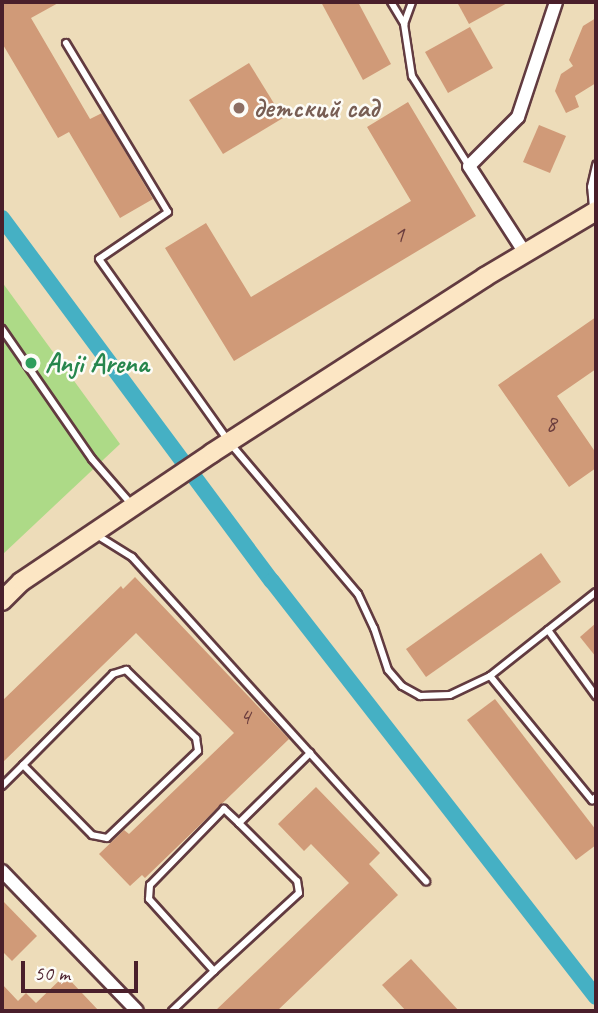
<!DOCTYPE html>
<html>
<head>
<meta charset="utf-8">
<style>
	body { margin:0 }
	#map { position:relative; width:598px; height:1013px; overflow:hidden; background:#eddcb9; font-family:Caveat,sans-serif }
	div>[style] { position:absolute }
	.green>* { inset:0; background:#adda87 }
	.canal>* { height:16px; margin:-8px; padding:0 8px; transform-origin:8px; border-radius:8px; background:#45b0c4 }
	.building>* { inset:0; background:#d09a78 }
	.roads { filter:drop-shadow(2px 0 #623b40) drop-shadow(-2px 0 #623b40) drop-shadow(0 2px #623b40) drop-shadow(0 -2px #623b40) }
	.lane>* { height:6px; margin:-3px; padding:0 3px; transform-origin:3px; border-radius:3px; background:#fff }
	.street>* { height:12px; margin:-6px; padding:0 6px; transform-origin:6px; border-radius:6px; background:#fff }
	.secondary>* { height:18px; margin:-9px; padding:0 9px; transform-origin:9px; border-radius:9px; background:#fce6c4 }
	.dots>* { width:19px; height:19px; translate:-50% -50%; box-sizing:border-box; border:4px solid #fdfcf7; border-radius:50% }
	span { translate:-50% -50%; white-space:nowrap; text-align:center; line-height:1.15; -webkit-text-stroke:5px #fdfcf7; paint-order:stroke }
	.number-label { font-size:24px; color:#6c3e3e }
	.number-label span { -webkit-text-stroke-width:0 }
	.education-label { font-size:28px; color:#785e54; font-weight:700 }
	.left { translate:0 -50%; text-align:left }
	.leisure-label { font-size:28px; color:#27864d; font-weight:700 }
	.frame { position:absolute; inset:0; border:4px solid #4a1f2b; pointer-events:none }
	.scale { position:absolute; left:21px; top:961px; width:117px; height:32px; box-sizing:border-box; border:4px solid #4a1f2b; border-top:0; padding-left:9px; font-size:21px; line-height:24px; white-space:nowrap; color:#4a1f2b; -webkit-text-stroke:5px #fdfcf7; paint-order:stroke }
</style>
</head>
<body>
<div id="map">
	<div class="green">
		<div style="clip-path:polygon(2px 282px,120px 444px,2px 555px)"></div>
	</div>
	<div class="canal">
		<div style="left:2px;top:218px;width:452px;rotate:53.4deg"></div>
		<div style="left:272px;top:581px;width:527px;rotate:52.09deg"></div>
	</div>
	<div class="building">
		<div style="clip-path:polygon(2px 2px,60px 2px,31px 18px,90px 119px,102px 113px,153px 199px,120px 218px,69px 132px,58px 138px,2px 43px)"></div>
		<div style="clip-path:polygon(321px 2px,358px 2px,391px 64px,363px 80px)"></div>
		<div style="clip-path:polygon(457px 2px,509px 2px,469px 24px)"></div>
		<div style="clip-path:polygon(596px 18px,596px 83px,575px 96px,579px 107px,566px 113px,555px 91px,561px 74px,573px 66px,569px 60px,583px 26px)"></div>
		<div style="clip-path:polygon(470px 27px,493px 68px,448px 93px,425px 52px)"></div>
		<div style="clip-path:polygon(249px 63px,283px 118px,223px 154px,189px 100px)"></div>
		<div style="clip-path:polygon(408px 102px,476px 216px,234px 361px,165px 248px,206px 223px,251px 297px,411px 201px,367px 127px)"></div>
		<div style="clip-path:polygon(539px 125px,566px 136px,550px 173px,523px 162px)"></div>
		<div style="clip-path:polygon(596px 317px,596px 369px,557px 396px,596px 453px,596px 468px,569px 487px,498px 385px)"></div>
		<div style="clip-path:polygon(541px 553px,561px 582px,426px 677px,406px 649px)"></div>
		<div style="clip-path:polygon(135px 577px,289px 739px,145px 878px,142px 875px,130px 886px,99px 854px,124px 830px,129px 834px,234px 733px,136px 633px,2px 763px,2px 701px,121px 586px,123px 589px)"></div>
		<div style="clip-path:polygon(596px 623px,596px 657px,580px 637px)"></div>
		<div style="clip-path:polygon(495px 699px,596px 830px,596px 845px,576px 860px,467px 720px)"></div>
		<div style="clip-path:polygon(316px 787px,380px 853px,369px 864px,398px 895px,277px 1011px,215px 1011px,349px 883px,311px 844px,304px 851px,278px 824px)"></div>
		<div style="clip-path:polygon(2px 900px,37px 936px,12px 961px,2px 951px)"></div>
		<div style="clip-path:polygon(411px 959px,459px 1011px,406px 1011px,382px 985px)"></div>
		<div style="clip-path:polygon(65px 975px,99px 1011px,2px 1011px,2px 984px,18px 1001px,26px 993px,36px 1003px)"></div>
	</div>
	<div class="roads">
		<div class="lane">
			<div style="left:391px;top:2px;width:26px;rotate:59deg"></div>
			<div style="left:412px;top:2px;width:23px;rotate:110deg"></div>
			<div style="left:404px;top:24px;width:53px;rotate:81.3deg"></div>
			<div style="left:412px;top:76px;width:107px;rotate:57.7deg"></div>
			<div style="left:66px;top:43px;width:197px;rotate:58.9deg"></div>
			<div style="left:168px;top:212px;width:83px;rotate:145.7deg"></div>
			<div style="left:99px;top:259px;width:224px;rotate:54.6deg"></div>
			<div style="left:229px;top:442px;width:199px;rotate:49.7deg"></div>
			<div style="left:358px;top:594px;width:38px;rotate:65deg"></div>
			<div style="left:374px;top:628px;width:44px;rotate:71.6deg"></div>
			<div style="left:388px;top:670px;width:21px;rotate:49deg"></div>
			<div style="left:402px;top:686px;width:21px;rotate:29deg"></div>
			<div style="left:420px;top:696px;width:30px;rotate:-2deg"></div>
			<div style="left:450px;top:695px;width:44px;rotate:-25.4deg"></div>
			<div style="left:490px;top:676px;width:135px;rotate:-38.4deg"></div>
			<div style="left:593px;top:208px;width:21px;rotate:-95deg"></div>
			<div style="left:591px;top:187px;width:23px;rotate:-77deg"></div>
			<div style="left:2px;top:329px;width:158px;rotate:55.3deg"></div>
			<div style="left:92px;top:459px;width:61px;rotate:49deg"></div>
			<div style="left:95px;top:534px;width:44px;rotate:31.9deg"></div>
			<div style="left:132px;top:557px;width:438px;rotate:47.8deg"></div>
			<div style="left:548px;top:630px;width:82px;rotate:54deg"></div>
			<div style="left:490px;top:676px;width:161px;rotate:50.6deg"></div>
			<div style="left:592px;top:800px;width:5px;rotate:-37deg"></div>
			<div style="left:2px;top:786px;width:30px;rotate:-45deg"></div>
			<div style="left:23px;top:765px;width:128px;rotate:-45.3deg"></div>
			<div style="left:113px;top:674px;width:14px;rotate:-17deg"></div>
			<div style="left:126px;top:670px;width:98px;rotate:44.2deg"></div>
			<div style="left:196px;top:738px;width:13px;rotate:81deg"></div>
			<div style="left:198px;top:751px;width:126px;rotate:136.3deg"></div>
			<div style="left:107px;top:838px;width:15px;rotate:-169deg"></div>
			<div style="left:92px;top:835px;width:98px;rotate:-134.6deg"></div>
			<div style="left:239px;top:823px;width:21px;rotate:-137deg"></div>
			<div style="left:224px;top:809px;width:106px;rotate:134.2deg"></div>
			<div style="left:150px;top:885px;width:14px;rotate:94deg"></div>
			<div style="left:149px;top:899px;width:97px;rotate:47.9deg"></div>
			<div style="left:214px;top:971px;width:115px;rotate:-42.5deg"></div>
			<div style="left:299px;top:893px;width:12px;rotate:-99deg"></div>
			<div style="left:297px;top:881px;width:82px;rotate:-135deg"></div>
			<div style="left:239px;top:823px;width:100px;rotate:-44.6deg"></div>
			<div style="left:172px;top:1011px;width:58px;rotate:-43.6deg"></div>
		</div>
		<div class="street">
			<div style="left:525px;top:253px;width:103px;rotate:-122.8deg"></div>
			<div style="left:469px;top:166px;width:69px;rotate:-45deg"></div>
			<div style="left:518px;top:117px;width:121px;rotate:-71.7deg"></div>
			<div style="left:2px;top:871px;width:194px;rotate:46deg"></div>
		</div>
		<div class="secondary">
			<div style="left:2px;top:601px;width:27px;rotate:-45deg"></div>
			<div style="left:21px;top:582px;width:230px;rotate:-34deg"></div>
			<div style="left:212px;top:453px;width:325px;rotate:-32.8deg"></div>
			<div style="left:485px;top:277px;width:129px;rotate:-30.7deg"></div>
		</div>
	</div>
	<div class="dots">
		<div style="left:239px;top:108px;background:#8d6e63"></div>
		<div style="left:31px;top:363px;background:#2e9e5b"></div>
	</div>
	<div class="number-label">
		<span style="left:399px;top:235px">1</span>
		<span style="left:551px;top:424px">8</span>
		<span style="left:245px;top:717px">4</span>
	</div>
	<div class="education-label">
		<span class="left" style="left:253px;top:108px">детский сад</span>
	</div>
	<div class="leisure-label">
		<span class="left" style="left:45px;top:363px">Anji Arena</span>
	</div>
	<div class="frame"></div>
	<div class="scale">50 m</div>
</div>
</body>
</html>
